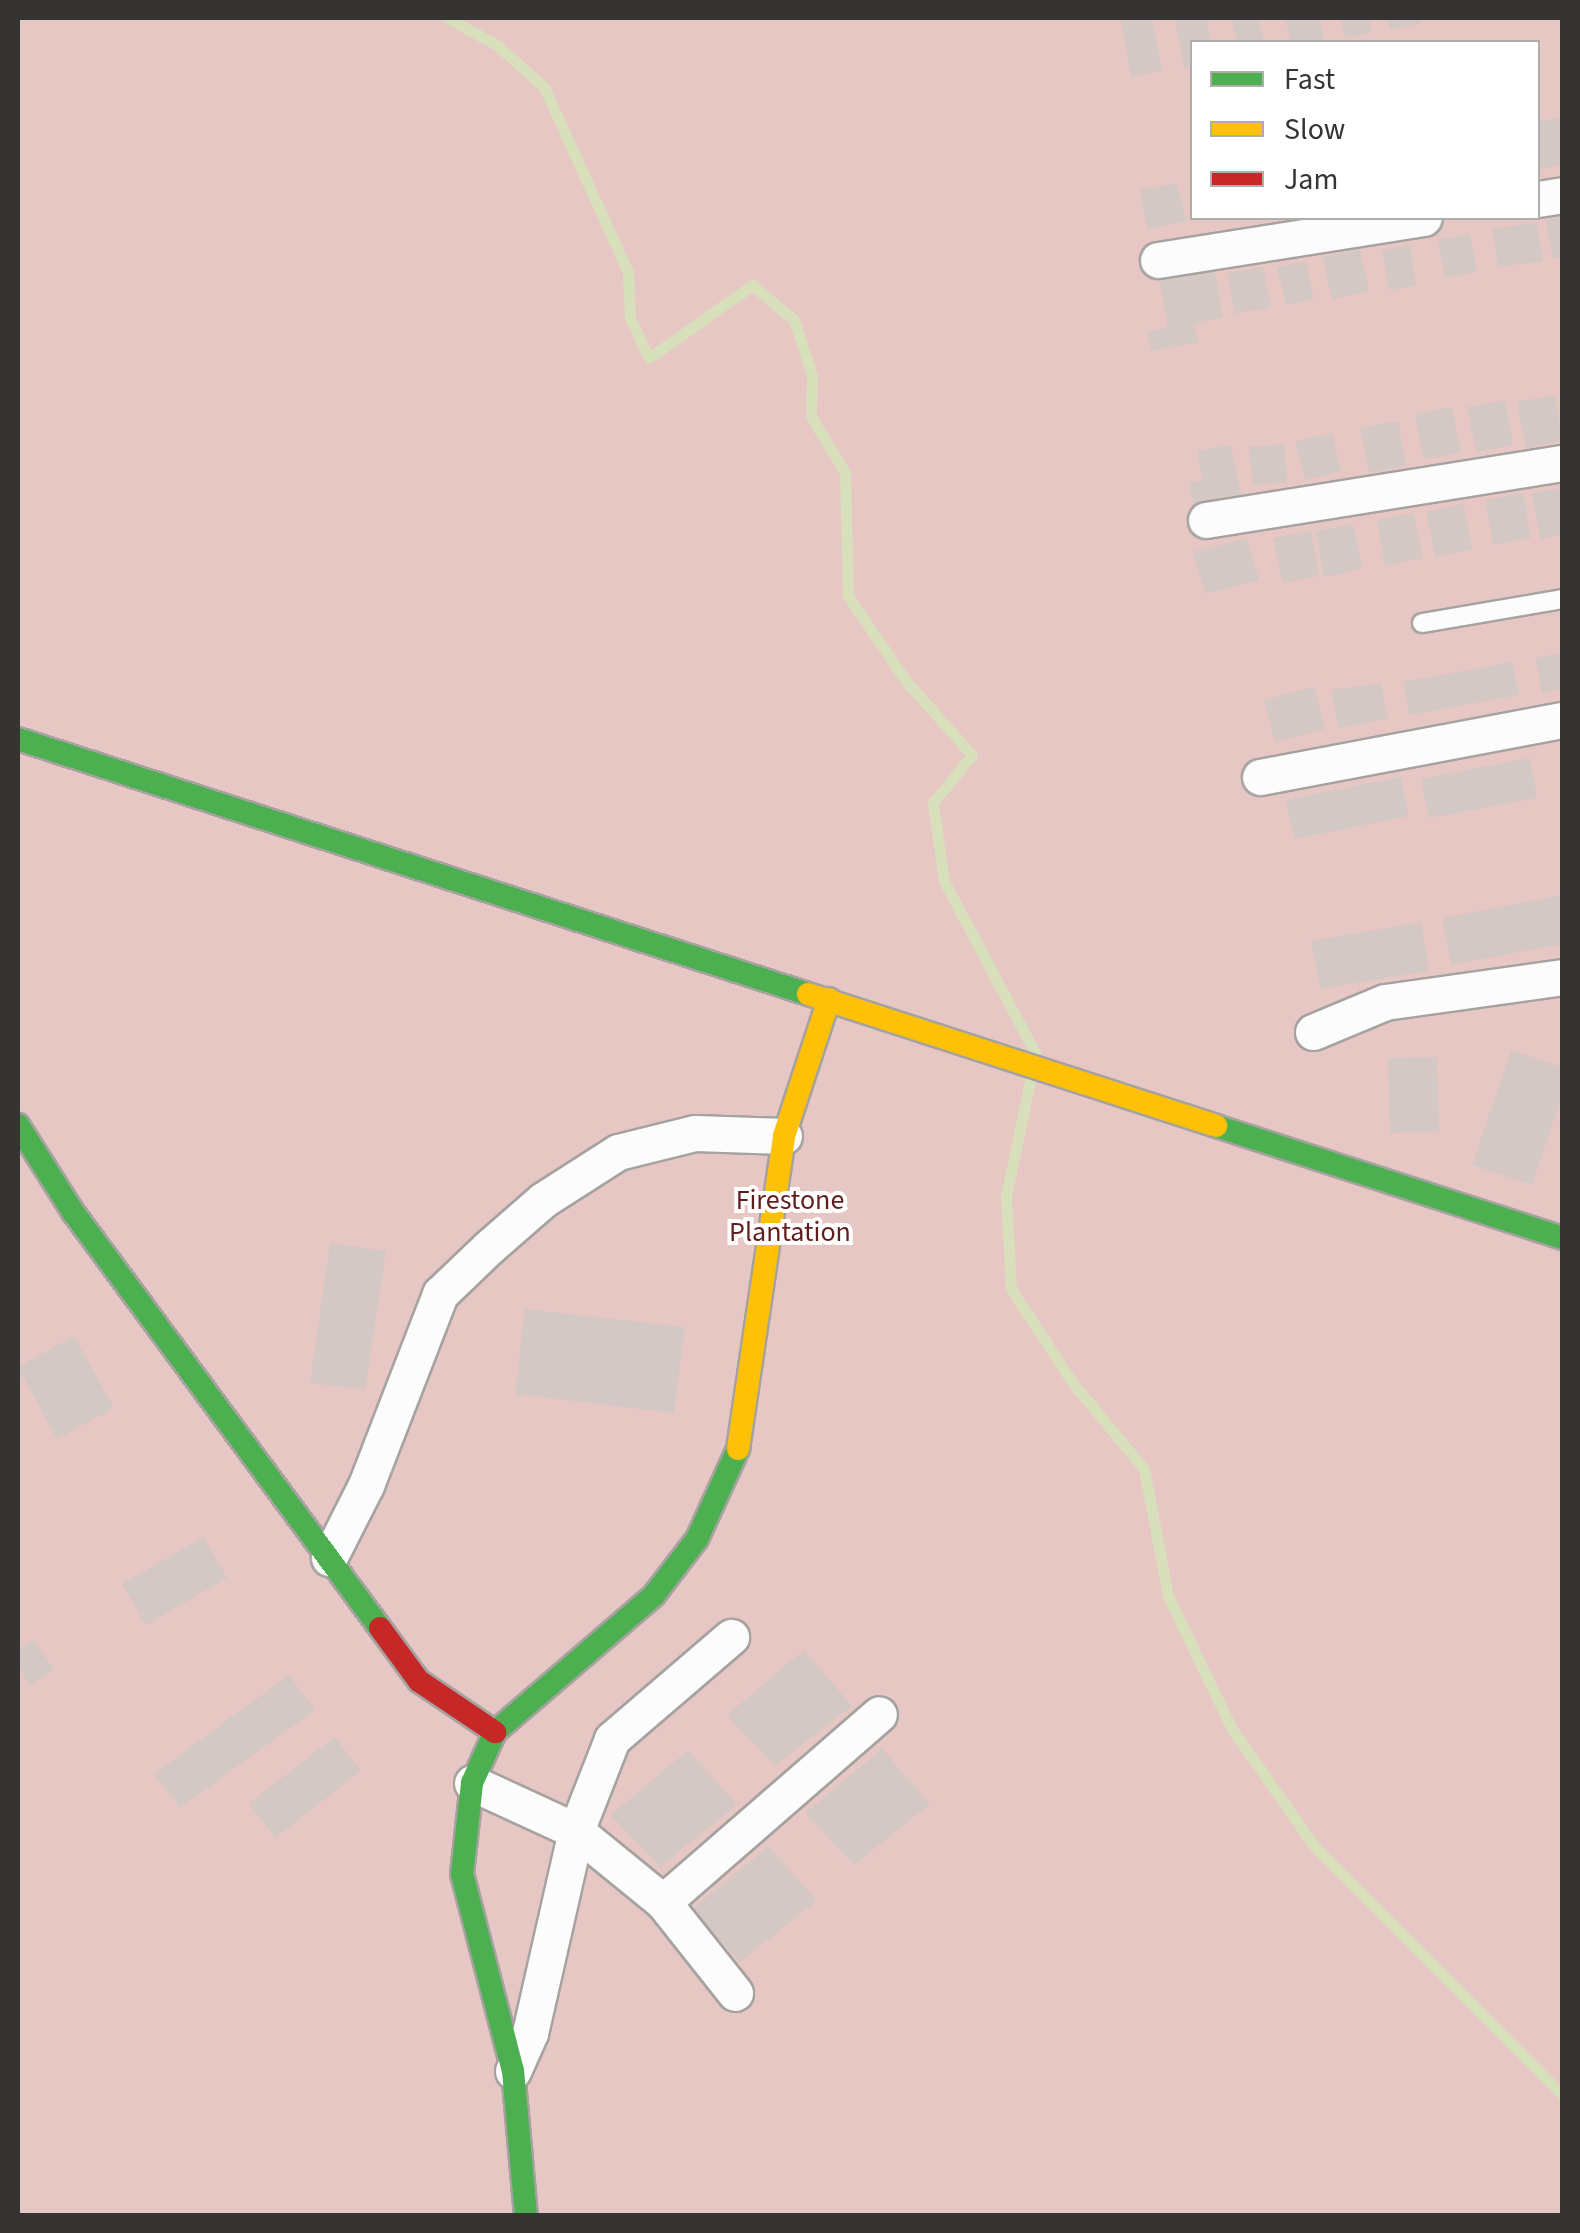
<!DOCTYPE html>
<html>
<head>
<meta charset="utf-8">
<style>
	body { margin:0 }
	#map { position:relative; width:1580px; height:2233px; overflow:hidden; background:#eeebe8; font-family:"Source Sans 3",sans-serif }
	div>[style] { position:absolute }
	.forest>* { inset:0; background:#e7c7c3 }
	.stream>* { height:11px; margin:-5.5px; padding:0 5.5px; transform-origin:5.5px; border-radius:5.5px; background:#d8dfbb }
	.building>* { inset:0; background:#d3c8c3 }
	.roads { filter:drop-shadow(2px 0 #a5a2a0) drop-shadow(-2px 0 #a5a2a0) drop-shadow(0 2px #a5a2a0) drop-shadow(0 -2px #a5a2a0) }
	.lane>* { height:18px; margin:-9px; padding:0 9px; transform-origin:9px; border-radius:9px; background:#fcfcfc }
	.street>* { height:35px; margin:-17.5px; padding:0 17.5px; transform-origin:17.5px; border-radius:17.5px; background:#fcfcfc }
	.fast>* { height:22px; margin:-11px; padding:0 11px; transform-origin:11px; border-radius:11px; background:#4caf50 }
	.slow>* { height:22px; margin:-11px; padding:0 11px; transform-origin:11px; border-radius:11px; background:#ffc107 }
	.jam>* { height:22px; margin:-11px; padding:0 11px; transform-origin:11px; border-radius:11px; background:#c62828 }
	span { translate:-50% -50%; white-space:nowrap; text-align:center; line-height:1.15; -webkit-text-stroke:8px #fff; paint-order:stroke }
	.park-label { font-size:28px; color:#5f1d1d }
	.frame { position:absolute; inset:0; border:20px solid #363432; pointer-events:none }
	.legend { position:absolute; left:1190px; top:40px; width:350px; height:180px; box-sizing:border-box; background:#fff; border:2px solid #afaead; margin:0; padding:12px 18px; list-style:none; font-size:30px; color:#363432 }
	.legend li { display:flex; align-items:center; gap:20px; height:50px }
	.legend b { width:50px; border:2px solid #afaead }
</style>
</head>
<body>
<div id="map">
	<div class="forest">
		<div style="clip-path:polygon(evenodd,18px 18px,1562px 18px,1562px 2215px,18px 2215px,18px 18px,1192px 42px,1538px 42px,1538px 218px,1192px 218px,1192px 42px)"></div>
	</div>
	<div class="stream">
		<div style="left:448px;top:18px;width:57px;rotate:29.2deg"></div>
		<div style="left:498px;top:46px;width:62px;rotate:41.7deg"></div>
		<div style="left:544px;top:87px;width:203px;rotate:65.6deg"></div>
		<div style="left:628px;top:272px;width:46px;rotate:87.5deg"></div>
		<div style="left:630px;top:318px;width:44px;rotate:64.6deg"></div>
		<div style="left:649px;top:358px;width:126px;rotate:-35.3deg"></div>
		<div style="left:752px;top:285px;width:55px;rotate:39.8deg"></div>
		<div style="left:794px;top:320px;width:58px;rotate:71.9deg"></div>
		<div style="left:812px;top:375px;width:42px;rotate:91.4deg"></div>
		<div style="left:811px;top:417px;width:65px;rotate:58.3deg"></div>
		<div style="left:845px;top:472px;width:124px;rotate:88.6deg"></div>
		<div style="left:848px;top:596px;width:103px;rotate:55.7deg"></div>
		<div style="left:906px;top:681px;width:99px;rotate:48.3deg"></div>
		<div style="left:972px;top:755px;width:62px;rotate:129.1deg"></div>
		<div style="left:933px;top:803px;width:79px;rotate:82deg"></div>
		<div style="left:944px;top:881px;width:195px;rotate:62.1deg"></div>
		<div style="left:1031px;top:1076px;width:124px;rotate:101.7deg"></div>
		<div style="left:1006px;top:1197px;width:92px;rotate:86.9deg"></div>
		<div style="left:1011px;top:1289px;width:111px;rotate:56.7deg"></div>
		<div style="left:1072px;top:1382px;width:113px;rotate:50.4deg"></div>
		<div style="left:1144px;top:1469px;width:129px;rotate:79.3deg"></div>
		<div style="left:1168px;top:1596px;width:148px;rotate:64.3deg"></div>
		<div style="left:1232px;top:1729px;width:144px;rotate:54.9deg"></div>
		<div style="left:1315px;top:1847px;width:350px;rotate:45.1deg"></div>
	</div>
	<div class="building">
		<div style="clip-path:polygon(1152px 18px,1162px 71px,1131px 77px,1121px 21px)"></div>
		<div style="clip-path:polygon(1175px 18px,1206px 18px,1211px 42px,1192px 42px,1192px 66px,1184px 68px)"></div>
		<div style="clip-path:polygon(1231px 18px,1258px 18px,1264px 42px,1237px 42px)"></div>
		<div style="clip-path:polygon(1285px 18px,1319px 18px,1324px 40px,1291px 42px)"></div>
		<div style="clip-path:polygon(1341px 18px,1369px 18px,1372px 32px,1345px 38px)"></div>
		<div style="clip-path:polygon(1387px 18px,1420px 18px,1421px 23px,1390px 30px)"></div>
		<div style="clip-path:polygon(1559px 117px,1562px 164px,1538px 170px,1538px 122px)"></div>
		<div style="clip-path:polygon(1177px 183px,1186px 221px,1147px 229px,1140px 190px)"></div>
		<div style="clip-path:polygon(1562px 216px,1562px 257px,1553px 259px,1545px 220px)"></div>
		<div style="clip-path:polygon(1537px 222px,1543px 261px,1498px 267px,1492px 229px)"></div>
		<div style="clip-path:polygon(1470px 234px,1477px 272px,1445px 278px,1438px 240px)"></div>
		<div style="clip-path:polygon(1410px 245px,1416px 286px,1389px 290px,1382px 250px)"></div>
		<div style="clip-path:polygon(1360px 249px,1369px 291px,1332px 299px,1323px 257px)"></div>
		<div style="clip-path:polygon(1306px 261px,1314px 299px,1286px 305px,1277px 268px)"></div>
		<div style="clip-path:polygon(1263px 267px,1271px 307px,1235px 314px,1227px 274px)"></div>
		<div style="clip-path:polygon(1214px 268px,1223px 317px,1194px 323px,1198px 342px,1151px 351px,1147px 332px,1168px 328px,1159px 278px)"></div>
		<div style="clip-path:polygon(1555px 395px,1562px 441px,1526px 448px,1517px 402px)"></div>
		<div style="clip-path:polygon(1505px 400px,1513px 445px,1476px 452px,1467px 407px)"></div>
		<div style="clip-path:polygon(1452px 407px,1461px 453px,1423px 459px,1415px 414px)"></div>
		<div style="clip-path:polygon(1398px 421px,1406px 466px,1369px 473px,1360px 428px)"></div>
		<div style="clip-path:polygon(1332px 433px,1341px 471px,1305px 480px,1295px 442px)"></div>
		<div style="clip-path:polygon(1284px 444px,1287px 482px,1253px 485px,1249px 447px)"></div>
		<div style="clip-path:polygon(1231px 445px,1241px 495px,1194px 505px,1189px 483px,1203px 480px,1197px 451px)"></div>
		<div style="clip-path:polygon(1562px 488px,1562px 535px,1540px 539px,1532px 493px)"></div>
		<div style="clip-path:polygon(1523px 493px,1531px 538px,1493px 545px,1485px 500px)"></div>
		<div style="clip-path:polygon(1464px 504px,1472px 550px,1435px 557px,1426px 512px)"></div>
		<div style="clip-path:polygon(1414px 513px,1423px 558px,1385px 566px,1377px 520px)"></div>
		<div style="clip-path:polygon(1353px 524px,1362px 569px,1324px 577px,1316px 531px)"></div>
		<div style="clip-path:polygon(1311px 531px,1319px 576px,1282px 583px,1273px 538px)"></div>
		<div style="clip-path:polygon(1247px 538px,1259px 580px,1205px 594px,1193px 552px)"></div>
		<div style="clip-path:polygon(1562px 653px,1562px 689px,1542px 693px,1535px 658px)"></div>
		<div style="clip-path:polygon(1512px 662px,1519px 695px,1409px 715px,1403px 682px)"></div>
		<div style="clip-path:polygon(1381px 683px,1388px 719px,1338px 728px,1331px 690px)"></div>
		<div style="clip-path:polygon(1314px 687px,1325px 729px,1275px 742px,1264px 700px)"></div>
		<div style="clip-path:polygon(1530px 758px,1537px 798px,1429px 818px,1421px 779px)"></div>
		<div style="clip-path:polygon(1401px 777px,1408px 816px,1294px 839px,1286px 800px)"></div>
		<div style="clip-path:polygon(1562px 895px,1562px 944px,1451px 965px,1442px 918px)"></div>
		<div style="clip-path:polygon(1421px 922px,1429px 971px,1320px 989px,1311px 941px)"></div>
		<div style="clip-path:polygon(1511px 1050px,1562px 1067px,1562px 1096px,1532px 1185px,1472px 1165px)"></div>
		<div style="clip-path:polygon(1437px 1057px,1439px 1132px,1390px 1133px,1388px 1058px)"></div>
		<div style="clip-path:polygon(330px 1243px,386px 1251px,365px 1390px,310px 1383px)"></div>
		<div style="clip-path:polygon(525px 1309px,685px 1327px,674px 1413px,515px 1394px)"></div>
		<div style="clip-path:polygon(74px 1336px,114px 1408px,57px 1439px,18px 1367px)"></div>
		<div style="clip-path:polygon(204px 1537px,227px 1578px,146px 1625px,122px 1584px)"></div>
		<div style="clip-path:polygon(34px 1639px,54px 1670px,30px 1686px,18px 1667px,18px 1650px)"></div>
		<div style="clip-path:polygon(804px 1650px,852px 1706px,775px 1766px,727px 1715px)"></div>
		<div style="clip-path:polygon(289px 1675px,315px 1710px,180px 1808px,154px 1774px)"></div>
		<div style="clip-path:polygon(335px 1737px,361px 1771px,275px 1838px,249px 1803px)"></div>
		<div style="clip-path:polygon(882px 1749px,930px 1804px,854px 1865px,805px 1813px)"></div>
		<div style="clip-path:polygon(688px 1750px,737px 1805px,660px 1867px,611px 1815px)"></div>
		<div style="clip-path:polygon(769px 1846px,816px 1901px,740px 1962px,691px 1910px)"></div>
	</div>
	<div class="roads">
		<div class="lane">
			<div style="left:1422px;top:623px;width:142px;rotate:-9.7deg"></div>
		</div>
		<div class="street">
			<div style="left:1538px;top:199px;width:24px;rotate:-9deg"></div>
			<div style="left:1158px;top:260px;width:269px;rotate:-9deg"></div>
			<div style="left:1206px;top:520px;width:361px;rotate:-9.1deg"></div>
			<div style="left:1260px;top:777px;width:307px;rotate:-10.7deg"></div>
			<div style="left:1313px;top:1032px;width:78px;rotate:-22.6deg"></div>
			<div style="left:1385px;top:1002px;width:179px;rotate:-8deg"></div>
			<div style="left:329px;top:1558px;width:82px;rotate:-63.1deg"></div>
			<div style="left:366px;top:1485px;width:205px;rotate:-68.8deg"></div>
			<div style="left:440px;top:1294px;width:66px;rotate:-43.8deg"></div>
			<div style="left:488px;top:1248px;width:73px;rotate:-41.1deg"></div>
			<div style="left:543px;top:1200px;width:89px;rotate:-32.6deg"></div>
			<div style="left:618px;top:1152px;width:79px;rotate:-13.9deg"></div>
			<div style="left:695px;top:1133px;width:89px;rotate:1.9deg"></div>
			<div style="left:472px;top:1783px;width:115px;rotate:24.8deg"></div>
			<div style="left:576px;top:1831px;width:112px;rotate:39.2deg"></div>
			<div style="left:663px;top:1902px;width:116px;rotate:51.6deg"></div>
			<div style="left:663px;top:1902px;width:286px;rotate:-41deg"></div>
			<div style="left:513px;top:2071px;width:42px;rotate:-65.9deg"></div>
			<div style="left:530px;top:2033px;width:207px;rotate:-77.2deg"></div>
			<div style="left:576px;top:1831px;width:99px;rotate:-68.6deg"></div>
			<div style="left:612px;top:1739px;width:157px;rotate:-40.6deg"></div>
		</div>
		<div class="fast">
			<div style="left:18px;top:739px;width:830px;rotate:17.89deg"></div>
			<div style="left:18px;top:1125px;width:103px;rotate:57.7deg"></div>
			<div style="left:73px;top:1212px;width:517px;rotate:53.57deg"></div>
			<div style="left:1216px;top:1126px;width:364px;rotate:17.9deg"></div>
			<div style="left:526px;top:2216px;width:146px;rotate:-95.1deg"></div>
			<div style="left:513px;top:2071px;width:203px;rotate:-104.5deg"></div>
			<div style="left:462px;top:1874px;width:92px;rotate:-83.7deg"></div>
			<div style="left:472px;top:1783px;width:56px;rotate:-65.7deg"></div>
			<div style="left:495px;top:1732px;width:210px;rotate:-40.7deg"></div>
			<div style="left:654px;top:1595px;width:71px;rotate:-52.5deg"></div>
			<div style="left:697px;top:1539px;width:99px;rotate:-65.5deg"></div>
		</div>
		<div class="slow">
			<div style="left:808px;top:994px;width:429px;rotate:17.9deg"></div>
			<div style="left:738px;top:1449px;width:316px;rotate:-81.6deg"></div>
			<div style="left:784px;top:1136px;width:144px;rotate:-71.8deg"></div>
		</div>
		<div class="jam">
			<div style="left:380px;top:1628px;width:66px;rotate:53.7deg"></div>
			<div style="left:419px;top:1681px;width:92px;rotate:33.9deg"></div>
		</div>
	</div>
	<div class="park-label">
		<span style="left:790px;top:1216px">Firestone<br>Plantation</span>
	</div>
	<div class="frame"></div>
	<ul class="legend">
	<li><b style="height:12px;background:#4caf50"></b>Fast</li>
	<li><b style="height:12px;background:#ffc107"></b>Slow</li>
	<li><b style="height:12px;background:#c62828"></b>Jam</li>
	</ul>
</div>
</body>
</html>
